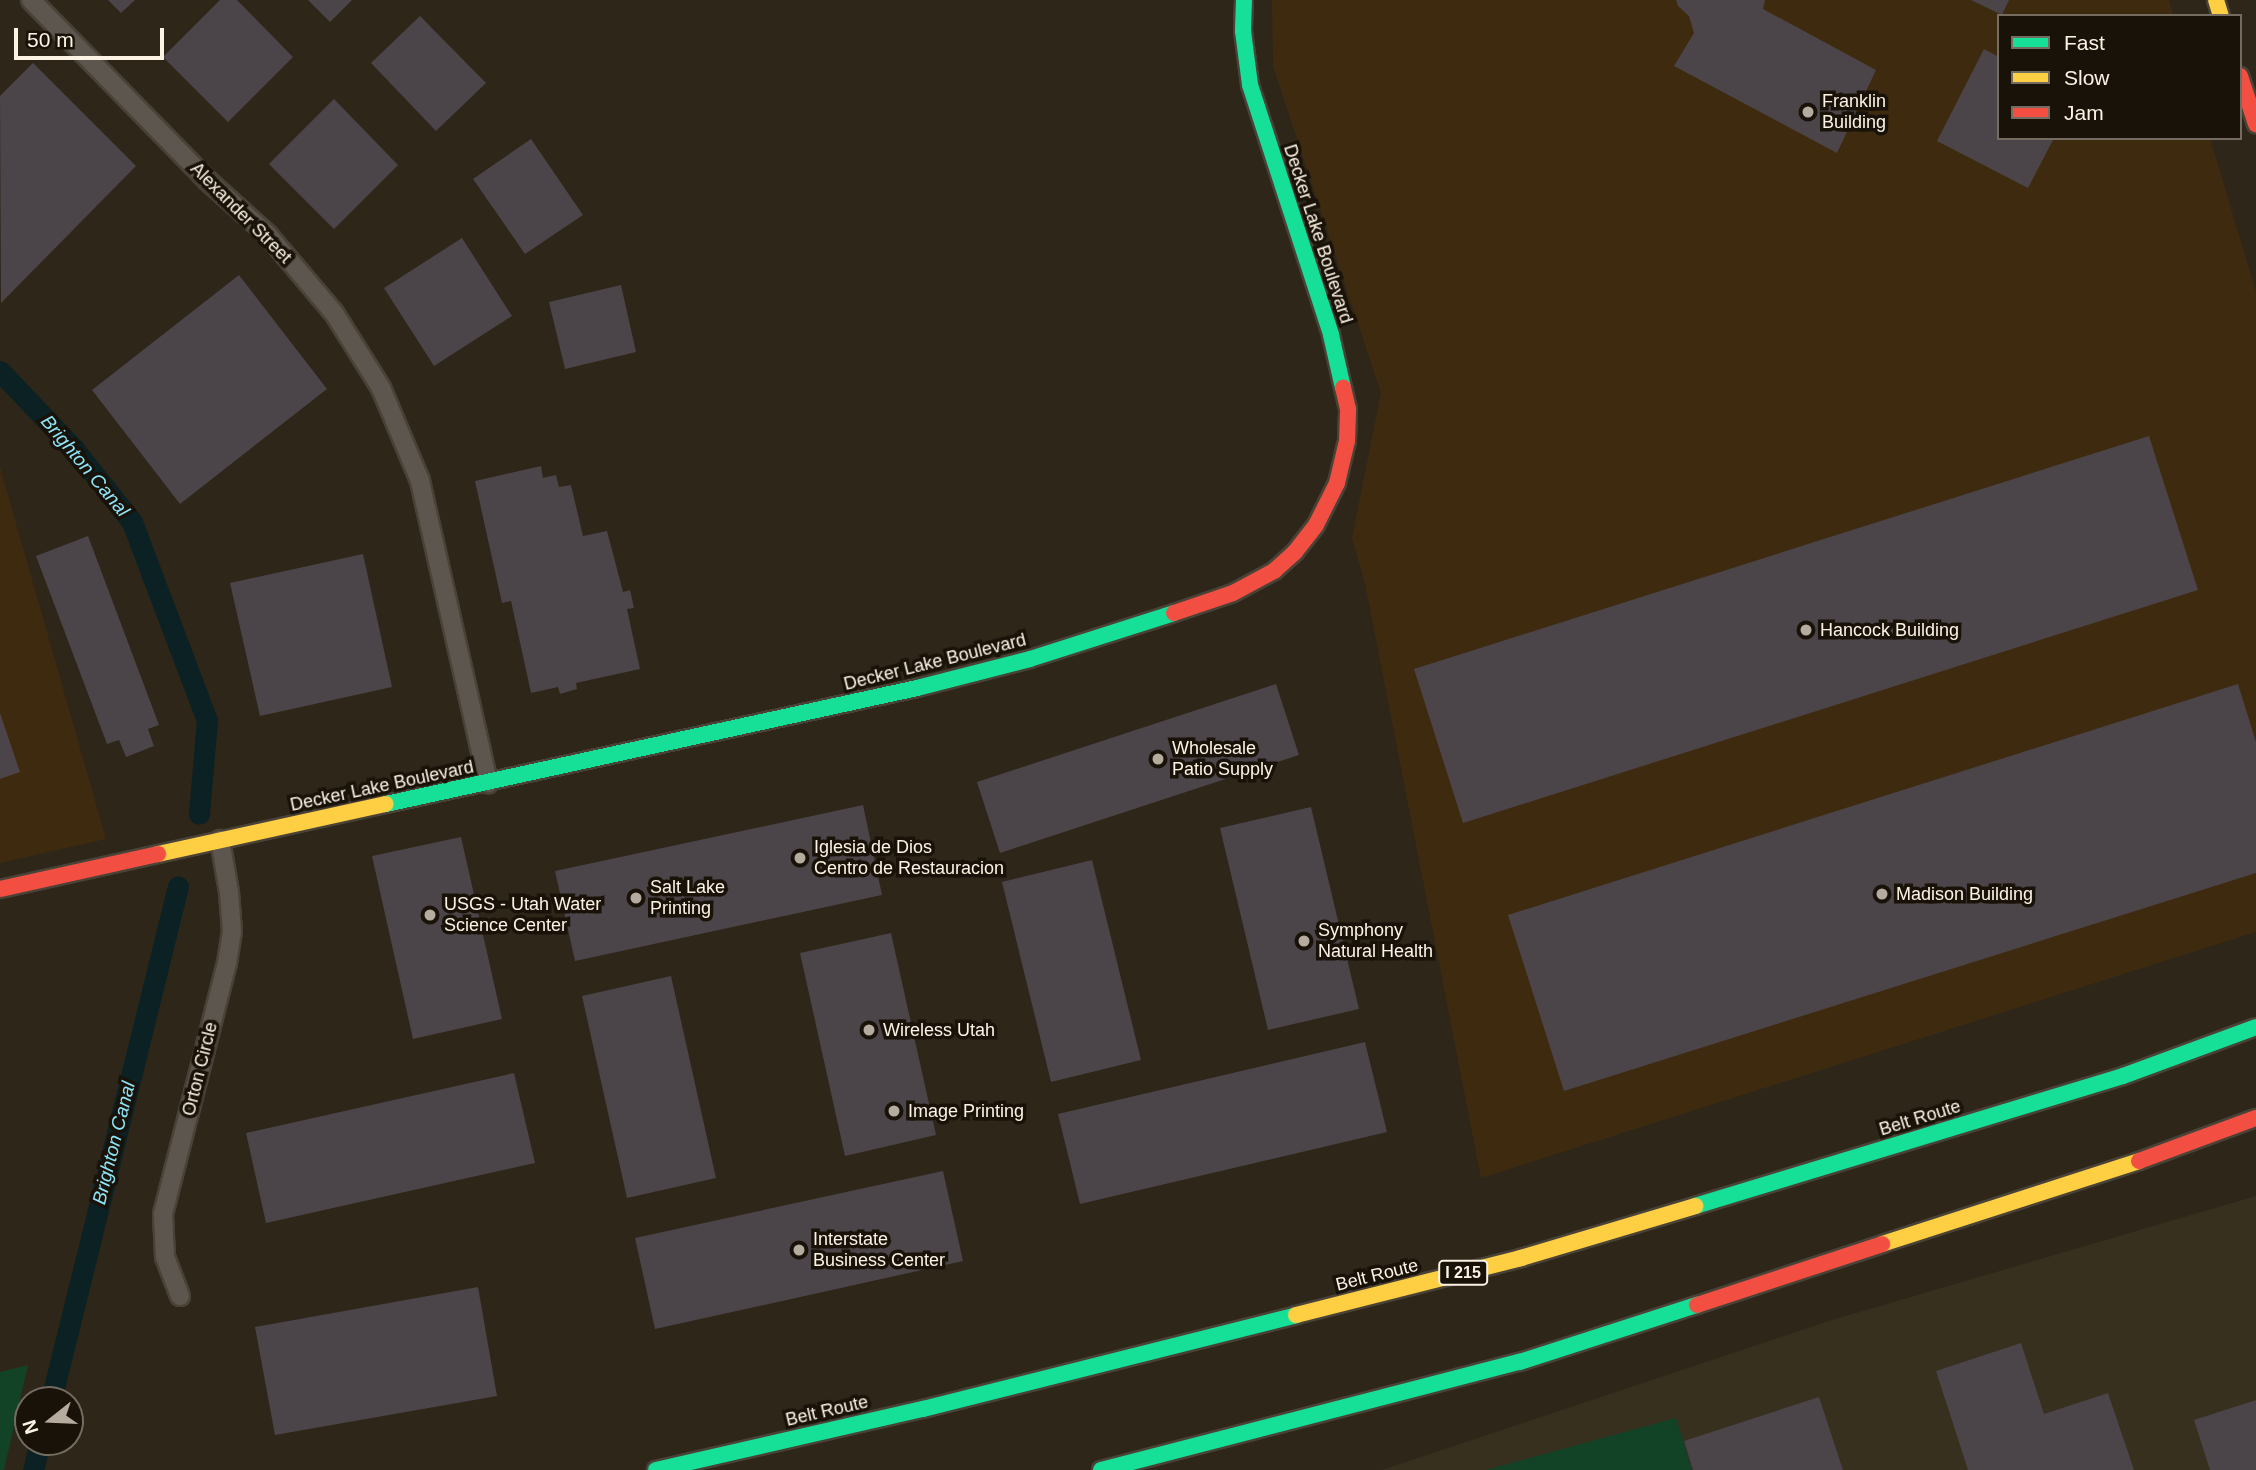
<!DOCTYPE html>
<html>
<head>
<meta charset="utf-8">
<style>
	body { margin:0 }
	#map { position:relative; width:2256px; height:1470px; overflow:hidden; background:#2e2619; font-family:Arial,sans-serif }
	div>[style] { position:absolute }
	.built>* { inset:0; background:#3e2b0f }
	.industrial>* { inset:0; background:#37301f }
	.green>* { inset:0; background:#124327 }
	.canal>* { height:21px; margin:-10.5px; padding:0 10.5px; transform-origin:10.5px; border-radius:10.5px; background:#0b2124 }
	.building>* { inset:0; background:#4b4448 }
	.roads { filter:drop-shadow(2px 0 #494237) drop-shadow(-2px 0 #494237) drop-shadow(0 2px #494237) drop-shadow(0 -2px #494237) }
	.street>* { height:18px; margin:-9px; padding:0 9px; transform-origin:9px; border-radius:9px; background:#5c564e }
	.fast>* { height:16px; margin:-8px; padding:0 8px; transform-origin:8px; border-radius:8px; background:#16e098 }
	.slow>* { height:16px; margin:-8px; padding:0 8px; transform-origin:8px; border-radius:8px; background:#ffcf43 }
	.jam>* { height:16px; margin:-8px; padding:0 8px; transform-origin:8px; border-radius:8px; background:#f24e42 }
	.dots>* { width:19px; height:19px; translate:-50% -50%; box-sizing:border-box; border:4px solid #191208; border-radius:50% }
	span { translate:-50% -50%; white-space:nowrap; text-align:center; line-height:1.15; -webkit-text-stroke:7px #191208; paint-order:stroke }
	.shield-label span { padding:2px 5px; background:#191208; border:2px solid; border-radius:5px; -webkit-text-stroke-width:0 }
	.shield-label { font-size:16px; color:#fdf3e5; font-weight:700 }
	.poi-label { font-size:18px; color:#fdf3e5 }
	.left { translate:0 -50%; text-align:left }
	.street-label { font-size:18px; color:#fdf3e5 }
	.water-label { font-size:19px; color:#8ee5f9; font-style:italic }
	.legend { position:absolute; left:1997px; top:14px; width:245px; height:126px; box-sizing:border-box; background:#191208; border:2px solid #746c60; margin:0; padding:9px 12px; list-style:none; font-size:21px; color:#fdf3e5 }
	.legend li { display:flex; align-items:center; gap:14px; height:35px }
	.legend b { width:35px; border:2px solid #746c60 }
	.north { position:absolute; left:14px; top:1386px; width:70px; height:70px; box-sizing:border-box; background:#191208; border:2px solid #746c60; border-radius:50%; rotate:252deg; font-size:19px; font-weight:700; line-height:28px; text-align:center; color:#fdf3e5 }
	.north::after { content:''; display:block; margin:auto; width:24px; height:32px; background:#b5ab9e; clip-path:polygon(50% 0,100% 100%,50% 72%,0 100%) }
	.scale { position:absolute; left:14px; top:28px; width:150px; height:32px; box-sizing:border-box; border:4px solid #fdf3e5; border-top:0; padding-left:9px; font-size:21px; line-height:24px; white-space:nowrap; color:#fdf3e5; -webkit-text-stroke:5px #191208; paint-order:stroke }
</style>
</head>
<body>
<div id="map">
	<div class="built">
		<div style="clip-path:polygon(1272px 0,2169px 0,2173px 16px,1999px 16px,1999px 138px,2210px 138px,2256px 292px,2256px 932px,1481px 1178px,1365px 583px,1352px 538px,1381px 393px,1273px 66px)"></div>
		<div style="clip-path:polygon(0 467px,106px 839px,0 863px)"></div>
	</div>
	<div class="industrial">
		<div style="clip-path:polygon(2256px 1196px,2256px 1470px,1382px 1470px,1832px 1320px)"></div>
	</div>
	<div class="green">
		<div style="clip-path:polygon(28px 1365px,4px 1470px,0 1470px,0 1372px)"></div>
		<div style="clip-path:polygon(1676px 1418px,1692px 1470px,1486px 1470px)"></div>
	</div>
	<div class="canal">
		<div style="left:0;top:371px;width:108px;rotate:46.5deg"></div>
		<div style="left:74px;top:449px;width:93px;rotate:51.5deg"></div>
		<div style="left:132px;top:522px;width:212px;rotate:69.3deg"></div>
		<div style="left:207px;top:720px;width:94px;rotate:94.9deg"></div>
		<div style="left:51px;top:1400px;width:529px;rotate:-76.12deg"></div>
		<div style="left:33px;top:1470px;width:29px;rotate:-76deg"></div>
	</div>
	<div class="building">
		<div style="clip-path:polygon(108px 0,135px 0,121px 13px)"></div>
		<div style="clip-path:polygon(220px 0,237px 0,293px 57px,228px 122px,163px 57px)"></div>
		<div style="clip-path:polygon(308px 0,352px 0,330px 22px)"></div>
		<div style="clip-path:polygon(1676px 0,1765px 0,1763px 9px,1876px 70px,1837px 153px,1674px 66px,1694px 33px,1689px 16px,1678px 6px)"></div>
		<div style="clip-path:polygon(1971px 0,2009px 0,2002px 15px)"></div>
		<div style="clip-path:polygon(420px 16px,486px 83px,436px 131px,371px 63px)"></div>
		<div style="clip-path:polygon(1984px 49px,1999px 57px,1999px 138px,2054px 138px,2028px 188px,1937px 141px)"></div>
		<div style="clip-path:polygon(33px 63px,136px 166px,1px 303px,0 96px)"></div>
		<div style="clip-path:polygon(334px 99px,398px 165px,334px 229px,269px 164px)"></div>
		<div style="clip-path:polygon(531px 139px,583px 215px,525px 254px,473px 179px)"></div>
		<div style="clip-path:polygon(462px 238px,512px 316px,434px 366px,384px 288px)"></div>
		<div style="clip-path:polygon(239px 275px,327px 389px,180px 504px,92px 390px)"></div>
		<div style="clip-path:polygon(621px 285px,636px 352px,565px 369px,549px 302px)"></div>
		<div style="clip-path:polygon(2149px 436px,2198px 590px,1463px 823px,1414px 669px)"></div>
		<div style="clip-path:polygon(541px 466px,543px 478px,556px 475px,559px 487px,571px 485px,583px 536px,607px 531px,623px 592px,630px 590px,634px 608px,627px 609px,640px 669px,576px 683px,577px 689px,560px 694px,558px 687px,531px 693px,511px 601px,502px 603px,475px 481px)"></div>
		<div style="clip-path:polygon(88px 536px,159px 725px,148px 729px,154px 746px,126px 757px,119px 740px,107px 744px,36px 556px)"></div>
		<div style="clip-path:polygon(363px 554px,392px 687px,260px 716px,230px 583px)"></div>
		<div style="clip-path:polygon(1276px 684px,1299px 755px,1000px 853px,977px 782px)"></div>
		<div style="clip-path:polygon(2238px 684px,2256px 742px,2256px 873px,1564px 1091px,1508px 915px)"></div>
		<div style="clip-path:polygon(0 713px,20px 772px,0 779px)"></div>
		<div style="clip-path:polygon(863px 805px,882px 895px,575px 961px,555px 871px)"></div>
		<div style="clip-path:polygon(1311px 807px,1359px 1009px,1268px 1030px,1220px 828px)"></div>
		<div style="clip-path:polygon(461px 837px,502px 1019px,413px 1039px,372px 856px)"></div>
		<div style="clip-path:polygon(1092px 860px,1141px 1060px,1051px 1082px,1002px 882px)"></div>
		<div style="clip-path:polygon(891px 933px,936px 1135px,845px 1156px,800px 953px)"></div>
		<div style="clip-path:polygon(671px 976px,716px 1178px,627px 1198px,582px 996px)"></div>
		<div style="clip-path:polygon(1365px 1042px,1387px 1132px,1080px 1204px,1058px 1114px)"></div>
		<div style="clip-path:polygon(514px 1073px,535px 1163px,266px 1223px,246px 1133px)"></div>
		<div style="clip-path:polygon(943px 1171px,963px 1261px,655px 1329px,635px 1238px)"></div>
		<div style="clip-path:polygon(478px 1287px,497px 1396px,275px 1435px,255px 1327px)"></div>
		<div style="clip-path:polygon(2021px 1343px,2044px 1414px,2108px 1393px,2134px 1470px,1968px 1470px,1936px 1371px)"></div>
		<div style="clip-path:polygon(1819px 1397px,1843px 1470px,1693px 1470px,1684px 1441px)"></div>
		<div style="clip-path:polygon(2256px 1400px,2256px 1470px,2210px 1470px,2194px 1420px)"></div>
	</div>
	<div class="roads">
		<div class="street">
			<div style="left:31px;top:0;width:252px;rotate:45.6deg"></div>
			<div style="left:207px;top:180px;width:82px;rotate:42deg"></div>
			<div style="left:268px;top:235px;width:102px;rotate:49.8deg"></div>
			<div style="left:334px;top:313px;width:89px;rotate:57.9deg"></div>
			<div style="left:381px;top:388px;width:101px;rotate:67.2deg"></div>
			<div style="left:420px;top:481px;width:310px;rotate:77.3deg"></div>
			<div style="left:180px;top:1296px;width:42px;rotate:-111deg"></div>
			<div style="left:165px;top:1257px;width:43px;rotate:-92.7deg"></div>
			<div style="left:163px;top:1214px;width:259px;rotate:-75.7deg"></div>
			<div style="left:227px;top:963px;width:31px;rotate:-81deg"></div>
			<div style="left:232px;top:932px;width:40px;rotate:-94.3deg"></div>
			<div style="left:229px;top:892px;width:53px;rotate:-99.8deg"></div>
		</div>
		<div class="fast">
			<div style="left:1244px;top:0;width:31px;rotate:92deg"></div>
			<div style="left:1243px;top:31px;width:54px;rotate:82.6deg"></div>
			<div style="left:1250px;top:85px;width:263px;rotate:72deg"></div>
			<div style="left:1331px;top:335px;width:54px;rotate:77.2deg"></div>
			<div style="left:386px;top:804px;width:544px;rotate:-12.32deg"></div>
			<div style="left:917px;top:688px;width:117px;rotate:-14.4deg"></div>
			<div style="left:1030px;top:659px;width:151px;rotate:-17.7deg"></div>
			<div style="left:1695px;top:1206px;width:447px;rotate:-16.9deg"></div>
			<div style="left:2123px;top:1076px;width:142px;rotate:-20.2deg"></div>
			<div style="left:656px;top:1470px;width:274px;rotate:-12.9deg"></div>
			<div style="left:923px;top:1409px;width:385px;rotate:-14.1deg"></div>
			<div style="left:1101px;top:1470px;width:433px;rotate:-14.5deg"></div>
			<div style="left:1520px;top:1362px;width:186px;rotate:-17.9deg"></div>
		</div>
		<div class="slow">
			<div style="left:2216px;top:0;width:17px;rotate:73deg"></div>
			<div style="left:158px;top:854px;width:233px;rotate:-12.4deg"></div>
			<div style="left:1882px;top:1244px;width:270px;rotate:-17.9deg"></div>
			<div style="left:1296px;top:1315px;width:232px;rotate:-14.2deg"></div>
			<div style="left:1521px;top:1258px;width:182px;rotate:-16.6deg"></div>
		</div>
		<div class="jam">
			<div style="left:2240px;top:76px;width:51px;rotate:71.6deg"></div>
			<div style="left:1174px;top:613px;width:62px;rotate:-18.7deg"></div>
			<div style="left:1233px;top:593px;width:47px;rotate:-28.2deg"></div>
			<div style="left:1274px;top:571px;width:28px;rotate:-42deg"></div>
			<div style="left:1295px;top:552px;width:34px;rotate:-52deg"></div>
			<div style="left:1316px;top:525px;width:47px;rotate:-63.4deg"></div>
			<div style="left:1337px;top:483px;width:43px;rotate:-76.6deg"></div>
			<div style="left:1347px;top:441px;width:32px;rotate:-88deg"></div>
			<div style="left:1348px;top:409px;width:22px;rotate:-103deg"></div>
			<div style="left:0;top:889px;width:162px;rotate:-12.5deg"></div>
			<div style="left:2139px;top:1161px;width:125px;rotate:-20.2deg"></div>
			<div style="left:1697px;top:1305px;width:195px;rotate:-18.2deg"></div>
		</div>
	</div>
	<div class="dots">
		<div style="left:1808px;top:112px;background:#b5ab9e"></div>
		<div style="left:1806px;top:630px;background:#b5ab9e"></div>
		<div style="left:1158px;top:759px;background:#b5ab9e"></div>
		<div style="left:800px;top:858px;background:#b5ab9e"></div>
		<div style="left:1882px;top:894px;background:#b5ab9e"></div>
		<div style="left:636px;top:898px;background:#b5ab9e"></div>
		<div style="left:430px;top:915px;background:#b5ab9e"></div>
		<div style="left:1304px;top:941px;background:#b5ab9e"></div>
		<div style="left:869px;top:1030px;background:#b5ab9e"></div>
		<div style="left:894px;top:1111px;background:#b5ab9e"></div>
		<div style="left:799px;top:1250px;background:#b5ab9e"></div>
	</div>
	<div class="shield-label">
		<span style="left:1463px;top:1273px">I 215</span>
	</div>
	<div class="poi-label">
		<span class="left" style="left:1822px;top:112px">Franklin<br>Building</span>
		<span class="left" style="left:1820px;top:630px">Hancock Building</span>
		<span class="left" style="left:1172px;top:759px">Wholesale<br>Patio Supply</span>
		<span class="left" style="left:814px;top:858px">Iglesia de Dios<br>Centro de Restauracion</span>
		<span class="left" style="left:650px;top:898px">Salt Lake<br>Printing</span>
		<span class="left" style="left:1896px;top:894px">Madison Building</span>
		<span class="left" style="left:444px;top:915px">USGS - Utah Water<br>Science Center</span>
		<span class="left" style="left:1318px;top:941px">Symphony<br>Natural Health</span>
		<span class="left" style="left:883px;top:1030px">Wireless Utah</span>
		<span class="left" style="left:908px;top:1111px">Image Printing</span>
		<span class="left" style="left:813px;top:1250px">Interstate<br>Business Center</span>
	</div>
	<div class="street-label">
		<span style="left:241px;top:213px;rotate:45deg">Alexander Street</span>
		<span style="left:1318px;top:234px;rotate:72deg">Decker Lake Boulevard</span>
		<span style="left:935px;top:662px;rotate:-14deg">Decker Lake Boulevard</span>
		<span style="left:382px;top:786px;rotate:-12deg">Decker Lake Boulevard</span>
		<span style="left:200px;top:1069px;rotate:-76deg">Orton Circle</span>
		<span style="left:1920px;top:1118px;rotate:-17deg">Belt Route</span>
		<span style="left:1377px;top:1275px;rotate:-14deg">Belt Route</span>
		<span style="left:827px;top:1411px;rotate:-13deg">Belt Route</span>
	</div>
	<div class="water-label">
		<span style="left:85px;top:466px;rotate:50deg">Brighton Canal</span>
		<span style="left:114px;top:1143px;rotate:-76deg">Brighton Canal</span>
	</div>
	<ul class="legend">
	<li><b style="height:9px;background:#16e098"></b>Fast</li>
	<li><b style="height:9px;background:#ffcf43"></b>Slow</li>
	<li><b style="height:9px;background:#f24e42"></b>Jam</li>
	</ul>
	<div class="north">N</div>
	<div class="scale">50 m</div>
</div>
</body>
</html>
